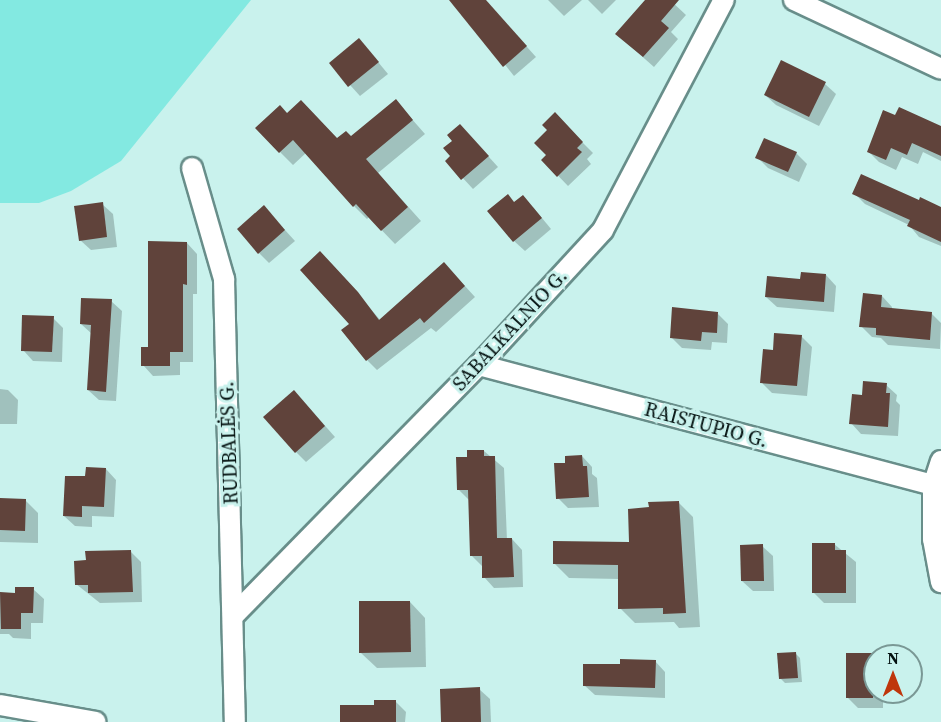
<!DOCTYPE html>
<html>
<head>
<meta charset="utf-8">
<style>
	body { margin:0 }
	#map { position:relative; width:941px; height:722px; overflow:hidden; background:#c9f2ed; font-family:"Source Serif 4",serif }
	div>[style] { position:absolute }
	.green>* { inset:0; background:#83e9e1 }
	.shadow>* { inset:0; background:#0003 }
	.building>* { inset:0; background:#60433b }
	.roads { filter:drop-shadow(2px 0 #688e8a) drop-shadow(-2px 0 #688e8a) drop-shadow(0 2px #688e8a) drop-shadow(0 -2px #688e8a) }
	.street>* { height:20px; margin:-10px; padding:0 10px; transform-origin:10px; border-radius:10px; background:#fff }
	span { translate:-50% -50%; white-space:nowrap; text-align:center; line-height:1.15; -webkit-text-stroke:6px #c9f2ed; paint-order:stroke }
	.street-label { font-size:20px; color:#041110 }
	.north { position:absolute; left:863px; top:644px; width:60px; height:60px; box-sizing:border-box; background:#c9f2ed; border:2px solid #7a9895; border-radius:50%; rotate:0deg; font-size:16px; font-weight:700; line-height:24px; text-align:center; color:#041110 }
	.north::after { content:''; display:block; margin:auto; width:21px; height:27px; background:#bf360b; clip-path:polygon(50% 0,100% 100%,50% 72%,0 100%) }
</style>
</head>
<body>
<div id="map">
	<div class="green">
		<div style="clip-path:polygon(0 0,251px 0,121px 161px,71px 191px,39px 203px,0 203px)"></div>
	</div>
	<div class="shadow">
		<div style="clip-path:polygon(454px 0,485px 0,536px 57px,514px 76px)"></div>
		<div style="clip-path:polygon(548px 0,582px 0,564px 16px)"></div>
		<div style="clip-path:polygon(588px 0,616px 0,602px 14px)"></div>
		<div style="clip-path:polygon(647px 0,670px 0,686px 15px,671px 32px,678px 39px,654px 67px,628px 44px)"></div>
		<div style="clip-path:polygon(369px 51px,388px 74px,360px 96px,350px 85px)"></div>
		<div style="clip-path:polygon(825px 84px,836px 94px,819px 126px,776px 105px,765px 95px)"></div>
		<div style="clip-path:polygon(396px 101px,425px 134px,378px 173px,421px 221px,395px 244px,369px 217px,367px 219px,354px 206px,307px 152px,293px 165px,280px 152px,287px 115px,337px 140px,351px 138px)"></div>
		<div style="clip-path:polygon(555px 115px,593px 153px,587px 159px,591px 164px,568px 186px,543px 160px,548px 155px,549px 130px)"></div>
		<div style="clip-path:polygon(896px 117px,941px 127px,941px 161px,923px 152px,918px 164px,902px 157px,896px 170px,879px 162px,869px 152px)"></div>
		<div style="clip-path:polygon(470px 136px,498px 167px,473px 189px,447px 161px)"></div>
		<div style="clip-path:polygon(796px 153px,807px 164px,799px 182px,768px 168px,757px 157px)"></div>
		<div style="clip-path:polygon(854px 193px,919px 202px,941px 208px,941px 246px,919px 237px,909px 225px,865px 204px)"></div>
		<div style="clip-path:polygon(102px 204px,113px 214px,117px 247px,91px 250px,80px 240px)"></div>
		<div style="clip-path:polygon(515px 204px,533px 207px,551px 229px,525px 251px,514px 241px)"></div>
		<div style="clip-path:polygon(264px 207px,295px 241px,269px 263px,259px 253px)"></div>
		<div style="clip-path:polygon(187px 243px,197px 254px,197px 294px,193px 294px,193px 362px,180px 362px,180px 375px,153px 376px,143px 365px)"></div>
		<div style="clip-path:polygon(331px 263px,381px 321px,454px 274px,475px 297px,436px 332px,431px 328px,377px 370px,367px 360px,351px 325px)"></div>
		<div style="clip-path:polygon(826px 275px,836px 286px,834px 312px,777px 307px,766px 297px,801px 281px)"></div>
		<div style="clip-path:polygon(882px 296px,892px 307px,892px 310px,931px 313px,941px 323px,940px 349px,888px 345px,881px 338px,872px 337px,861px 326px)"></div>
		<div style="clip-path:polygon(111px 301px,122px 311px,116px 401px,99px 400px,88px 390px,92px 334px,81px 324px)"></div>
		<div style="clip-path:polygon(718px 314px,728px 324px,727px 343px,712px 342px,711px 350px,682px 348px,671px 337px)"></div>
		<div style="clip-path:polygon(53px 318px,63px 328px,62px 362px,33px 361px,23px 350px)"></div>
		<div style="clip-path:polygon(801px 336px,812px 347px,807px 396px,772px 393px,762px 383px,774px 351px)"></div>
		<div style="clip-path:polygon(886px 385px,897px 395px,896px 401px,900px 405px,898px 436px,861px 434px,851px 423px,863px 397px)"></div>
		<div style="clip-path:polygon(0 389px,8px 390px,18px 400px,17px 424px,0 424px)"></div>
		<div style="clip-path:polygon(304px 402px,335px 437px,306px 462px,296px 452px)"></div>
		<div style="clip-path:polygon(484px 451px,504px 468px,507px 540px,512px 539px,522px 550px,523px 587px,494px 588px,484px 577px,482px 566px,472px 556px,470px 501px,459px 490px,469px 458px)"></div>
		<div style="clip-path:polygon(582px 456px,592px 467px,592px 474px,597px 478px,599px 507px,568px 508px,558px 498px,567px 464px)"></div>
		<div style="clip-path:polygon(106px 469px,116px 480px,114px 517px,92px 516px,92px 527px,75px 526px,64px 516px,87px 478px)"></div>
		<div style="clip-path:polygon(0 500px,25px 500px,38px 513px,38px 543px,0 542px)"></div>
		<div style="clip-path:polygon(678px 502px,693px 517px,700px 627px,679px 628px,674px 622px,635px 623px,620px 608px,619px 579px,569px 578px,554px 563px,631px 544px,650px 509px)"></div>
		<div style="clip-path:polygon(834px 544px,856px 562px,856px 603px,824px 603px,814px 593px)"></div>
		<div style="clip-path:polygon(762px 546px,773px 556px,774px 591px,753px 591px,742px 581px)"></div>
		<div style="clip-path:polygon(131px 552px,141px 562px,142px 602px,100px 603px,76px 584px)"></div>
		<div style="clip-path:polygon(33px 589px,44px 599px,43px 623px,31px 623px,31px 639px,13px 638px,9px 634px,0 634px,0 594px,16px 594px)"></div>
		<div style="clip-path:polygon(410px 602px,425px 618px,426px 667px,377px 668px,361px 653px)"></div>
		<div style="clip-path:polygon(795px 653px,800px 658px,802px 682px,785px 683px,780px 678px)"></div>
		<div style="clip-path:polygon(878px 654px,880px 656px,875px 656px,875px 692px,889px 692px,889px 694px,883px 694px,883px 708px,858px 708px,848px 698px,848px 655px)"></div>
		<div style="clip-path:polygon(655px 661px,665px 672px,665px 698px,595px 695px,584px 685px,621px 665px)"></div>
		<div style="clip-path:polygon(479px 689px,490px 699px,491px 722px,443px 722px)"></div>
		<div style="clip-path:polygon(395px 701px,406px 712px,405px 722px,341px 722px,376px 706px)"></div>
	</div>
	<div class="building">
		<div style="clip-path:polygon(449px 0,486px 0,527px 46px,503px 67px)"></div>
		<div style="clip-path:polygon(645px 0,679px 0,661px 21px,669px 28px,643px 57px,615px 34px)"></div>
		<div style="clip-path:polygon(359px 38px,379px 62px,348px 87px,329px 63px)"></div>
		<div style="clip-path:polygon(781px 60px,826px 82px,809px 117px,764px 95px)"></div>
		<div style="clip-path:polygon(396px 99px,413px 120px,366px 159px,408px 207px,381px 231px,356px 204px,353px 207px,293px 140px,279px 153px,255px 128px,280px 105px,287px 113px,301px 100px,337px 138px,346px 131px,351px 136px)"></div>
		<div style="clip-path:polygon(899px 107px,941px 126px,941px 156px,912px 143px,907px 155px,891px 148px,886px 160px,867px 152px,883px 110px,895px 115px)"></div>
		<div style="clip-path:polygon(555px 112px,583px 142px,577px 148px,582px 152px,557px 177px,541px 160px,546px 155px,534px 143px,547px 130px,542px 125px)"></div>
		<div style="clip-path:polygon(460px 124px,489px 156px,461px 180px,445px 161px,450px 156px,443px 148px,452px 141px,447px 135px)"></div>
		<div style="clip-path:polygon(764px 138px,797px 152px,788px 172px,755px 158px)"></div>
		<div style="clip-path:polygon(861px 174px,919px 200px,920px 197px,941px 207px,941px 242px,907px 226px,910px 220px,852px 194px)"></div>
		<div style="clip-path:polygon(508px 194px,514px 202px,523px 195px,542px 218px,513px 242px,487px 211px)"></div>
		<div style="clip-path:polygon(103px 202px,107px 237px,79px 241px,74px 206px)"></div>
		<div style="clip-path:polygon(264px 205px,285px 230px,258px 254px,237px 229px)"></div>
		<div style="clip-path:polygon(148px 241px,187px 242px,187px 285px,183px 284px,183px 352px,170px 352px,170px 366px,141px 366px,141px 347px,148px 347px)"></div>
		<div style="clip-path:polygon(320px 251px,358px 292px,379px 320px,444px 262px,465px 286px,424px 323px,420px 318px,366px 361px,341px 330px,349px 324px,300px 270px)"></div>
		<div style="clip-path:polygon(801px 272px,826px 274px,824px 302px,765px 297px,767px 276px,800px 279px)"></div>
		<div style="clip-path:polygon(863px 293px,882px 295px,881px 307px,932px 312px,930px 340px,876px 335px,876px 328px,859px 327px)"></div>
		<div style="clip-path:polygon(81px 298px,112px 299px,106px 392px,87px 390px,91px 325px,80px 324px)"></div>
		<div style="clip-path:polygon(672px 307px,718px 312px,717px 333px,702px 332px,701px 341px,670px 338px)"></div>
		<div style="clip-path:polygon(22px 315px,54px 316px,52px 352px,21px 351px)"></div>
		<div style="clip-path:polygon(774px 333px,802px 335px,797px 386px,760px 383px,763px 349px,773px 350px)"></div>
		<div style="clip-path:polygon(863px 381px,887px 383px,886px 393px,890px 393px,888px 427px,849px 424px,852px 394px,862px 395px)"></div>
		<div style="clip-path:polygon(294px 390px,325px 426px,295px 453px,263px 417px)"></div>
		<div style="clip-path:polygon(467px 450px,484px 450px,484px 456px,495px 456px,497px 538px,512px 538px,514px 577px,482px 578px,482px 556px,470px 556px,468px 490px,457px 490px,456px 457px,467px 457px)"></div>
		<div style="clip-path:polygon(582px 455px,583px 466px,587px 466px,589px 497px,556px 499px,554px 463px,565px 463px,565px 456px)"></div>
		<div style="clip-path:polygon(86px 467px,106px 468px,104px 507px,82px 506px,82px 517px,63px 516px,65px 476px,85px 476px)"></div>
		<div style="clip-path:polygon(0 498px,26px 499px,25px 531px,0 530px)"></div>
		<div style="clip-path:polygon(679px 501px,686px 613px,663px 614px,663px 608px,618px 609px,618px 565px,553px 564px,553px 541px,629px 542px,628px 509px,649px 507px,648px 502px)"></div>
		<div style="clip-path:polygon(812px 543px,835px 543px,835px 550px,846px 550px,846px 593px,812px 593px)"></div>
		<div style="clip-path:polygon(763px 544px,764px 581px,741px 581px,740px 545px)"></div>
		<div style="clip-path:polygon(131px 550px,133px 592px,88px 593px,88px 585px,75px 585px,74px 561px,86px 560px,85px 551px)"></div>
		<div style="clip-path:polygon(15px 587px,34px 587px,33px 613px,21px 613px,21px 629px,1px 629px,0 592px,15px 593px)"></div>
		<div style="clip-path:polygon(359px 601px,410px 601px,411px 652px,359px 653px)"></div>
		<div style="clip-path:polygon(796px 652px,798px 678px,779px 679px,777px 653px)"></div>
		<div style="clip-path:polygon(846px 653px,875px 653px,873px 698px,846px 698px)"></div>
		<div style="clip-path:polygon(620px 659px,656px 660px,655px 688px,583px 686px,583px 664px,620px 664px)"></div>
		<div style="clip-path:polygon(480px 687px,481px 722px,441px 722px,440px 689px)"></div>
		<div style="clip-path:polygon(374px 700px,396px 700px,396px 722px,340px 722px,340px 705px,374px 705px)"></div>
	</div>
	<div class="roads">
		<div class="street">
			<div style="left:794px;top:0;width:162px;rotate:25.1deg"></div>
			<div style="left:192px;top:168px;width:116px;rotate:73.9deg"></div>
			<div style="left:224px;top:279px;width:443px;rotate:88.6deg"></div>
			<div style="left:479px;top:365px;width:470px;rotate:14.8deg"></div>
			<div style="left:941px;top:461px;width:25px;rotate:108deg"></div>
			<div style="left:933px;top:485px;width:54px;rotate:90deg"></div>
			<div style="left:933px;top:539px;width:44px;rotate:79.5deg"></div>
			<div style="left:234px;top:615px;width:350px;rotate:-45.6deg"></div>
			<div style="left:479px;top:365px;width:183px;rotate:-47.4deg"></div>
			<div style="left:603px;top:230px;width:260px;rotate:-62.3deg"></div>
			<div style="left:0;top:705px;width:97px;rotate:10deg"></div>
		</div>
	</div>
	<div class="street-label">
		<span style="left:510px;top:330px;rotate:-47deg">SABALKALNIO G.</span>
		<span style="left:706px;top:425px;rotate:15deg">RAISTUPIO G.</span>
		<span style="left:229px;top:443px;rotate:-92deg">RUDBALĖS G.</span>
	</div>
	<div class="north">N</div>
</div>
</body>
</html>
